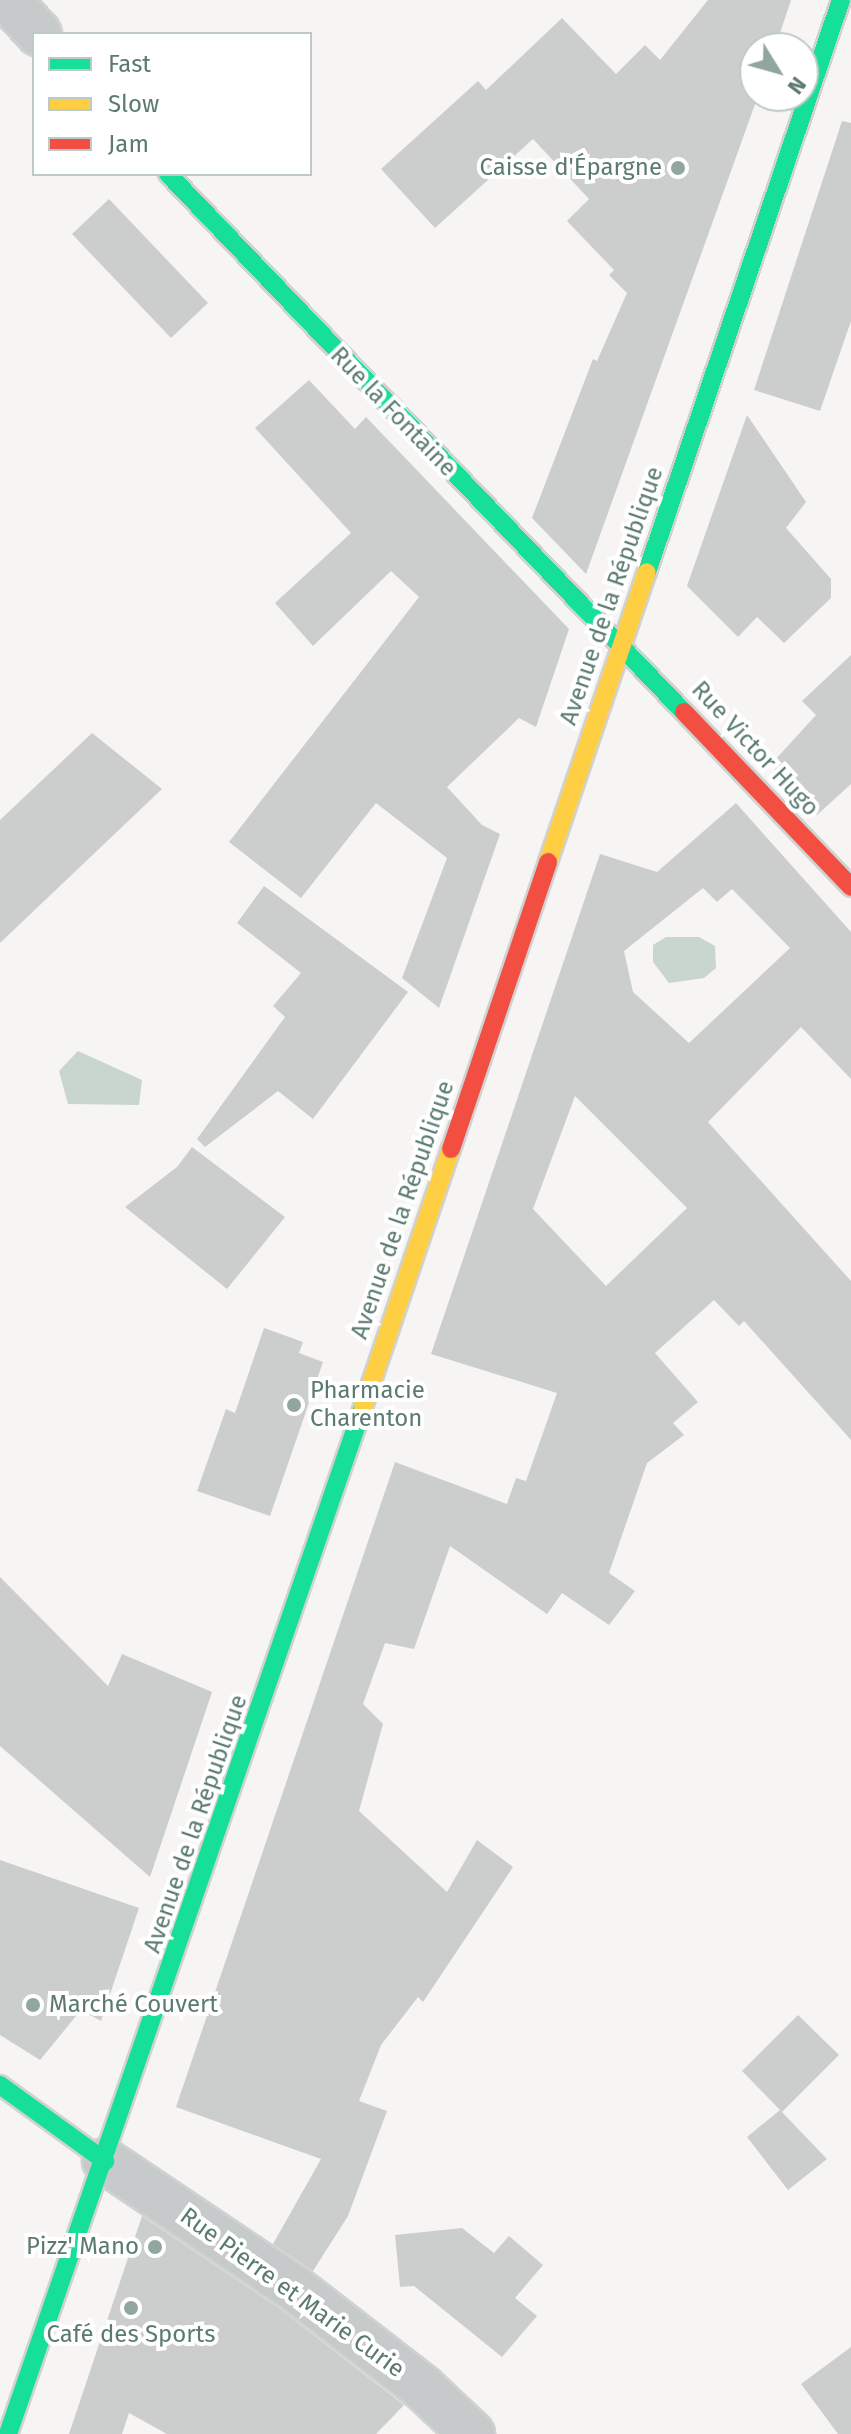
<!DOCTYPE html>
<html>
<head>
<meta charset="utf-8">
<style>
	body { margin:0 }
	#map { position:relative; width:851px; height:2434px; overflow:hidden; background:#f6f5f4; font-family:"Fira Sans",sans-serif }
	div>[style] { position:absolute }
	.water>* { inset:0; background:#c8d6ce }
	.building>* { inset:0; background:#cccecd }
	.roads { filter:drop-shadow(2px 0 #d0d2d1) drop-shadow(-2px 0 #d0d2d1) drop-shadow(0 2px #d0d2d1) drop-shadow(0 -2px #d0d2d1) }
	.street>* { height:44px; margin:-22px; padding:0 22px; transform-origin:22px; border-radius:22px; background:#c7caca }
	.fast>* { height:18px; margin:-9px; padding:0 9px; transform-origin:9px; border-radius:9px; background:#16e098 }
	.slow>* { height:18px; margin:-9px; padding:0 9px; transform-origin:9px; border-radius:9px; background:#ffcf43 }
	.jam>* { height:18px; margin:-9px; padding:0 9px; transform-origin:9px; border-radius:9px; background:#f24e42 }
	.dots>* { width:22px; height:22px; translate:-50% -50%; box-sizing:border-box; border:4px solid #fff; border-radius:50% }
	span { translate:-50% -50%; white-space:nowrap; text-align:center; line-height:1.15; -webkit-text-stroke:8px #fff; paint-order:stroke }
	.poi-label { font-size:24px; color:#5b7b72 }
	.right { translate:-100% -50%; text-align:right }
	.left { translate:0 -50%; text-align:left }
	.street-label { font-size:24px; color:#5b7b72 }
	.legend { position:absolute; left:32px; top:32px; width:280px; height:144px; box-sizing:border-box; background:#fff; border:2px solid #bdcac7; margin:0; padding:10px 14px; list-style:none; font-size:24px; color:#5b7b72 }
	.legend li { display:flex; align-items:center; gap:16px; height:40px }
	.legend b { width:40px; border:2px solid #bdcac7 }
	.north { position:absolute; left:739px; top:32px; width:80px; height:80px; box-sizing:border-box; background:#fff; border:2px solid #bdcac7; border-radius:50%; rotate:127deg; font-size:22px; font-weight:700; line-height:32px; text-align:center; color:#5b7b72 }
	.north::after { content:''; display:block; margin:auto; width:28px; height:36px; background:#91a6a0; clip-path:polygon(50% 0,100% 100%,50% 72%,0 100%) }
</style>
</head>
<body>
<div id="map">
	<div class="water">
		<div style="clip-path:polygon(699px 937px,715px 946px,716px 968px,704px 978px,669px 983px,653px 962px,653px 945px,666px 937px)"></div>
		<div style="clip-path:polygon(78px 1051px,142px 1080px,139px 1105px,68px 1104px,59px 1071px)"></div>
	</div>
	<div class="building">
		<div style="clip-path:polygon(708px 0,791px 0,775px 48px,755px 48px,758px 96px,586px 574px,532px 518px,593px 359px,597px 361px,627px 293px,609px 275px,614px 270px,567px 221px,589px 199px,533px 139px,435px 228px,381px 169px,478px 81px,486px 90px,562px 18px,616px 74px,645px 45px,660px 60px)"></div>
		<div style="clip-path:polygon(842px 121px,851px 123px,851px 321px,820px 411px,754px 390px)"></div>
		<div style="clip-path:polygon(109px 199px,208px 303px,171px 338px,72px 234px)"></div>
		<div style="clip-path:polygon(309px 380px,355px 429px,366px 417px,569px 629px,536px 727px,519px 718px,447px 787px,482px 825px,500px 834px,439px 1008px,402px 978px,447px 858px,376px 803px,301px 898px,229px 842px,419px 597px,391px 571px,313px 646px,275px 603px,351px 533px,255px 428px)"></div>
		<div style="clip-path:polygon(747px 415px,806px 502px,786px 528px,831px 579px,831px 598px,784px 643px,757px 617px,738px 637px,687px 586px)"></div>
		<div style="clip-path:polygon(851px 655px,851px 784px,817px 815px,774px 770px,779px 766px,774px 761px,816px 715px,802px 701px)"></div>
		<div style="clip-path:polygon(92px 733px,162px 789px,0 943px,0 820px)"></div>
		<div style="clip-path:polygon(evenodd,736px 803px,851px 932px,851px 1079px,801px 1027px,708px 1122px,851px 1281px,851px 1440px,744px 1321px,739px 1326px,714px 1300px,655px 1353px,698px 1402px,673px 1423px,684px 1435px,647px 1463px,609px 1573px,635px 1591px,609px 1625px,562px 1593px,547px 1614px,450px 1546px,414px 1649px,385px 1643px,363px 1704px,383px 1724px,359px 1811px,447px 1892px,477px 1840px,513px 1867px,423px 2002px,418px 1997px,381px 2045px,359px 2101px,387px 2111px,348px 2216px,313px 2271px,273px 2244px,321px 2159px,176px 2107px,395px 1462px,507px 1504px,516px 1478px,526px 1481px,557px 1393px,431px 1354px,600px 854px,657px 872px,736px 803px,703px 888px,717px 902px,732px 889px,790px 948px,689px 1043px,633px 992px,624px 951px,703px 888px,736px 803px,575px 1096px,687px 1208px,606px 1286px,533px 1209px,575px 1096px)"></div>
		<div style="clip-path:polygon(264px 886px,408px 992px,313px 1119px,278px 1091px,205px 1147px,197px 1139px,285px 1017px,273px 1006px,301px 973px,237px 923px)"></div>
		<div style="clip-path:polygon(192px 1147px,285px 1217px,227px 1289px,125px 1207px,177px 1167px)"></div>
		<div style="clip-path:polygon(264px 1328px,303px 1342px,299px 1353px,323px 1362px,270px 1516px,197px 1491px,226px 1409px,235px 1413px)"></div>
		<div style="clip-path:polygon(0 1577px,108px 1686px,122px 1654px,212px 1692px,150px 1877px,0 1746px)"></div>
		<div style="clip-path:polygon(0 1860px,139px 1908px,101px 2021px,81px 2010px,40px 2060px,0 2035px)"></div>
		<div style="clip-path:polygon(798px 2015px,839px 2055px,782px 2112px,742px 2071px)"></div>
		<div style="clip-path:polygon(780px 2110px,827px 2159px,788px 2190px,747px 2137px)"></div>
		<div style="clip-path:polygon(142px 2216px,279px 2308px,404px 2405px,376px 2434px,167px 2434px,129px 2413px,122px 2434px,69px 2434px)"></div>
		<div style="clip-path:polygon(462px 2228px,494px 2253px,509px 2236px,543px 2265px,515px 2298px,537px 2316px,502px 2357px,414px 2286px,400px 2287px,395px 2235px)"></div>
		<div style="clip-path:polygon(851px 2347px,851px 2434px,838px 2434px,801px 2384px)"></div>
	</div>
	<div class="roads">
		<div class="street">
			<div style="left:8px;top:0;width:46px;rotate:47.6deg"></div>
			<div style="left:105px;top:2161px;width:228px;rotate:33.9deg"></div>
			<div style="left:294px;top:2288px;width:162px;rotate:37.7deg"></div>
			<div style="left:422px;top:2387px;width:69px;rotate:43.2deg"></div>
		</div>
		<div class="fast">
			<div style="left:168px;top:174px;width:745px;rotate:46.2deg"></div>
			<div style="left:647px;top:572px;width:604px;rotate:-71.27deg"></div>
			<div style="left:0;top:2085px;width:130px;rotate:35.9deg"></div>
			<div style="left:8px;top:2434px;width:1087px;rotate:-70.93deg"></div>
		</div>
		<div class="slow">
			<div style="left:548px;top:862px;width:306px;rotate:-71.2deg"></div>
			<div style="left:363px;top:1407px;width:273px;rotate:-71.2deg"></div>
		</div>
		<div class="jam">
			<div style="left:684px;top:712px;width:242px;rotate:46.3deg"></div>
			<div style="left:451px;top:1149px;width:303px;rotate:-71.3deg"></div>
		</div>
	</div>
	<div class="dots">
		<div style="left:678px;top:168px;background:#91a6a0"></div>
		<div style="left:294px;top:1405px;background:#91a6a0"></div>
		<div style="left:33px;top:2005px;background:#91a6a0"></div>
		<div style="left:155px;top:2247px;background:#91a6a0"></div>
		<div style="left:131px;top:2308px;background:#91a6a0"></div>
	</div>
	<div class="poi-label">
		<span class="right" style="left:662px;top:168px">Caisse d'Épargne</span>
		<span class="left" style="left:310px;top:1405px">Pharmacie<br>Charenton</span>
		<span class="left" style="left:49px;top:2005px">Marché Couvert</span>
		<span class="right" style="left:139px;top:2247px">Pizz' Mano</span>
		<span style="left:131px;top:2335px">Café des Sports</span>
	</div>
	<div class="street-label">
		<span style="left:393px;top:412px;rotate:46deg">Rue la Fontaine</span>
		<span style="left:612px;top:596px;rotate:-71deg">Avenue de la République</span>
		<span style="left:755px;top:749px;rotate:47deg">Rue Victor Hugo</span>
		<span style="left:403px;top:1210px;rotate:-71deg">Avenue de la République</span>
		<span style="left:196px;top:1824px;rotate:-71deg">Avenue de la République</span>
		<span style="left:292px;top:2293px;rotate:36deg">Rue Pierre et Marie Curie</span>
	</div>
	<ul class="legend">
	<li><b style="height:10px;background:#16e098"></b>Fast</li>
	<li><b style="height:10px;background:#ffcf43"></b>Slow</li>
	<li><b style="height:10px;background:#f24e42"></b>Jam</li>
	</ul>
	<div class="north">N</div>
</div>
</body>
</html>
